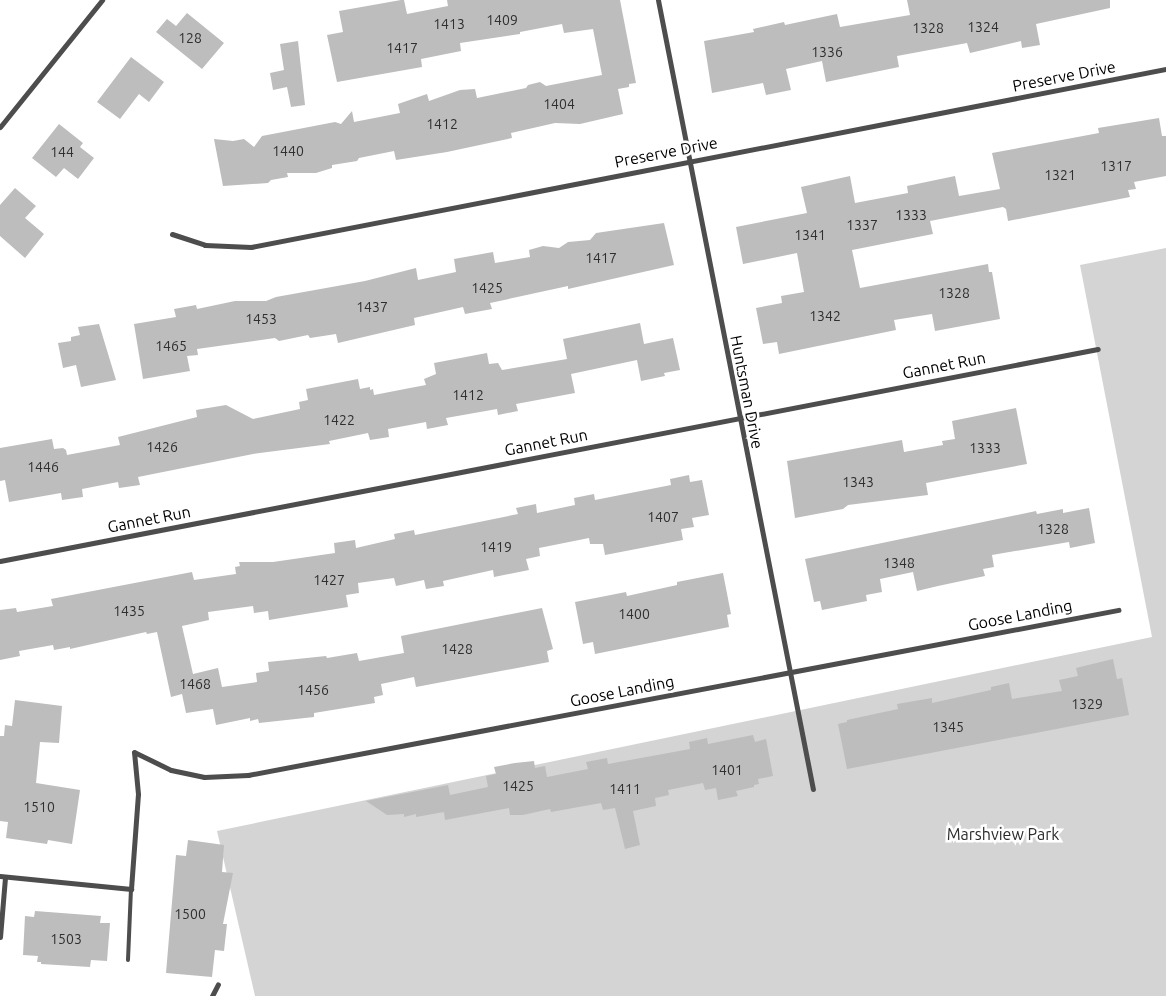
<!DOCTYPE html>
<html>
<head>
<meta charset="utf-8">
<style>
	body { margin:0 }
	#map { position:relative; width:1166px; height:996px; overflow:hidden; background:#fff; font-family:Ubuntu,sans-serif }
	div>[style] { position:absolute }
	.green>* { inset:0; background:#d4d4d4 }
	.building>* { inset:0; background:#bdbdbd }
	.lane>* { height:4px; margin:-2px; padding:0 2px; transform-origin:2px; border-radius:2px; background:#4d4d4d }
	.street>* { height:5px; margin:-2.5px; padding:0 2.5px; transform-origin:2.5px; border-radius:2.5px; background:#4d4d4d }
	span { translate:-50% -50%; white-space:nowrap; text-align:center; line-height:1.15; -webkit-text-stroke:5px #fff; paint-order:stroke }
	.number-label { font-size:14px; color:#2f2f2f }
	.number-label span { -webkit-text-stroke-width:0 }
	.street-label { font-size:16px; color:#000 }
	.park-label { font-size:16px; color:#2b2b2b }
</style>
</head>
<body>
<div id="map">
	<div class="green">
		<div style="clip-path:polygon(1166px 248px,1166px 996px,255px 996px,217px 831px,1152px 637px,1080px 265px)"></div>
	</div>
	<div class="building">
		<div style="clip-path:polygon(401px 0,404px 0,407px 14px,448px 6px,447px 0,620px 0,636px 83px,629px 84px,629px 87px,618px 89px,623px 114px,580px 124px,555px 123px,511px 133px,512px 138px,447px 152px,396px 160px,394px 151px,359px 158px,357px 161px,332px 165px,332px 168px,316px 173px,287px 173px,288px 177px,271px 180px,268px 183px,223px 186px,214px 139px,233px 141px,244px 139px,254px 147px,262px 136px,335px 122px,341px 124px,352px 111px,354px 122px,400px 113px,398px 104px,427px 94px,429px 101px,460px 90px,475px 89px,477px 98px,526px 88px,528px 85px,540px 82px,546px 86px,602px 75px,593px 29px,564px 33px,562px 24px,520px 32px,520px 34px,460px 43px,461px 51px,421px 59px,422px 67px,337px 82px,327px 35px,343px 32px,339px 11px)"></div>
		<div style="clip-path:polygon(907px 0,1110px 0,1110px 8px,1036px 24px,1040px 45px,1022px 48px,1021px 41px,970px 53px,967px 43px,897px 56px,899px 67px,826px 82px,822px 61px,786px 69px,791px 90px,766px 95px,763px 83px,712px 93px,704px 41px,754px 32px,753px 29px,784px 22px,785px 25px,837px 14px,840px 27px,910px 15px)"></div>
		<div style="clip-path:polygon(187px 13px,224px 43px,202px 69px,156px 32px,167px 19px,176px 26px)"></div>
		<div style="clip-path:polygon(298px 41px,305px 105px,291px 107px,287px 87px,273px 90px,270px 73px,284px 70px,280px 44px)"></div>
		<div style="clip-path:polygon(131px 57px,164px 82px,149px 102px,139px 94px,120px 119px,97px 102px)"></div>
		<div style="clip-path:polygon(1159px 118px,1162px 136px,1166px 136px,1166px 176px,1134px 182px,1136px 189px,1128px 190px,1130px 197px,1008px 221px,1006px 209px,1003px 207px,930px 221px,933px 234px,852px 250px,860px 288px,988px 264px,989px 272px,992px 272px,1000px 319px,935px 331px,932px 314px,894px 320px,896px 330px,779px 354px,777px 342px,763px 344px,756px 308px,782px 303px,781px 296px,804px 292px,797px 253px,743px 264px,736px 227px,807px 213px,801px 187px,850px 176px,855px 203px,908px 193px,907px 186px,955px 176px,959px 196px,1000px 189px,992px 153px,1099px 133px,1098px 128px)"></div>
		<div style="clip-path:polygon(59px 124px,83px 143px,80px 147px,94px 158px,78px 179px,64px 168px,56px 177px,32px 158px)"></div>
		<div style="clip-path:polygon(15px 188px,36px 206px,25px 218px,44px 234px,25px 258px,0 236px,0 205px)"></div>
		<div style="clip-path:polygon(664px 223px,674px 265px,568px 289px,568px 286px,490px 303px,492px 309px,465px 314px,463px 307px,414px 318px,415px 325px,338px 343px,336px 334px,310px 338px,308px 335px,279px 341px,275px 338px,197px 349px,198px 355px,187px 356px,190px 371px,143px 379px,134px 324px,176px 317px,174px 309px,196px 305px,197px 309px,235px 301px,266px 301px,276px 297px,365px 281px,416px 268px,418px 280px,456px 272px,454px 259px,493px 252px,495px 263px,530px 257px,529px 250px,543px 246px,559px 248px,568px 242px,590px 240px,596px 233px)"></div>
		<div style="clip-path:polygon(640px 323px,644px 344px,673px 338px,680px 370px,664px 373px,665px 376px,641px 381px,637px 360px,571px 374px,575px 393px,516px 404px,518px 411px,498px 415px,497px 409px,446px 418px,448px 425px,427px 429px,426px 422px,388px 429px,389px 437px,370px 440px,368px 433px,329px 441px,330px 444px,253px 454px,138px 477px,140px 485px,119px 488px,118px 482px,82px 489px,83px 497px,62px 500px,61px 493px,9px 502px,5px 480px,0 481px,0 448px,52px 439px,54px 449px,63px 448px,66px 450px,67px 455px,120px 445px,118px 437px,197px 417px,196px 410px,226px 405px,253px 419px,300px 409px,299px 402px,308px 400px,306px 389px,358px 379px,360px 389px,370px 387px,370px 390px,373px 389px,374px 395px,410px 388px,426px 385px,424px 379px,436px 374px,434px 363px,487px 353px,489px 364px,498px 363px,502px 370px,567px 359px,563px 339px)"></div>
		<div style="clip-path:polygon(99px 324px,116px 380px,81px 387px,76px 365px,63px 368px,58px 343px,71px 341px,71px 337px,80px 335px,78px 327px)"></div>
		<div style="clip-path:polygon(1016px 408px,1027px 464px,926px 483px,928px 495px,848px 505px,843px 509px,795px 518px,787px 461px,902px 440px,904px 452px,943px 445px,942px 441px,955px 439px,952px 421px)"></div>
		<div style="clip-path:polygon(689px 475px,690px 482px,702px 480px,709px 515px,692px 518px,694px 527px,681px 529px,683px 540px,605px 555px,603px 544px,590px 544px,589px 538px,539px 548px,540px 556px,526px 559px,529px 570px,494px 577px,493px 570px,443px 581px,444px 586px,426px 589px,424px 580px,396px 586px,394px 578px,358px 583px,359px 593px,346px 595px,348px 607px,269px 620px,268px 611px,254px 613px,253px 606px,208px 612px,209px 620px,182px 626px,193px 674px,218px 668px,222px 687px,257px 682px,256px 673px,269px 671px,268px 662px,326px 656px,327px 658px,357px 653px,359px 661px,404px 653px,401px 636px,542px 608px,553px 649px,547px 651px,549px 662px,416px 687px,414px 677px,381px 684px,383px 695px,374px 697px,375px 703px,314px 713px,314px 717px,259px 723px,258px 719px,250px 721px,250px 718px,216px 725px,213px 709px,186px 713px,182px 694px,171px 697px,157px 632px,147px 634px,146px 632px,70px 649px,70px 647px,54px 650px,53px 645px,19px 651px,20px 656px,0 660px,0 610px,16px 608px,17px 612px,53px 606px,51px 599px,192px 572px,194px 580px,236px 574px,235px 567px,240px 566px,239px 562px,273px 562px,335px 553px,334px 543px,355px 540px,356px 548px,395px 539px,394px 534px,414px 530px,415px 535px,518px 514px,516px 508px,536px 504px,537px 513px,575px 505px,574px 498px,594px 494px,595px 500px,671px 485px,670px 479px)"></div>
		<div style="clip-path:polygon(1089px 508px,1095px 543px,1070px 548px,1069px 542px,992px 555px,994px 567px,983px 569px,985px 576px,938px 586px,917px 591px,913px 572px,880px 579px,882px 592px,866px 595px,867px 601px,822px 610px,820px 601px,814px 602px,805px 559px,1036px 511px,1037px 514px,1063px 509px,1063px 513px)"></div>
		<div style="clip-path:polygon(723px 573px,731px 614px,727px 615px,729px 627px,595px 654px,593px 642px,583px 644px,575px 602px,626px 592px,627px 596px,677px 585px,677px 582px)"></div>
		<div style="clip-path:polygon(1113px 659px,1117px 679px,1122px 678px,1129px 715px,847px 769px,838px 724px,847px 722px,847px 720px,898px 709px,897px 704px,932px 698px,932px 703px,991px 690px,991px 687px,1009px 683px,1012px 699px,1062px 691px,1059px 680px,1078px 676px,1076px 668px)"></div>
		<div style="clip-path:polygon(15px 700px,62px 706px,59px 743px,40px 742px,36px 783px,80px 790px,72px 844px,48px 840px,47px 844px,6px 838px,8px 822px,0 821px,0 736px,4px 736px,5px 725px,12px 726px)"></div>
		<div style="clip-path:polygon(753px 735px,755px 742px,766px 739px,773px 776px,758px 779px,759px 784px,754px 785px,754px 787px,736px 791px,738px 796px,718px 800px,716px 788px,705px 790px,703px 783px,668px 790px,669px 795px,655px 798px,656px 806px,633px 811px,640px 845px,625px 849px,615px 808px,603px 810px,601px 803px,551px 812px,550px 809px,523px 815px,510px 815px,509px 808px,445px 820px,444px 812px,416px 817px,416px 814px,404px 817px,404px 814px,387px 815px,366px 801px,448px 785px,450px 795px,488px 787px,486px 776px,496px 774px,494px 767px,515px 763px,534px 761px,535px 768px,545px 766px,547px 777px,588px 769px,586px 762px,607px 758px,608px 764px,690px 749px,689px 742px,707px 738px,708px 744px)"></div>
		<div style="clip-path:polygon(188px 840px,224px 845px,222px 872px,233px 873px,223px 924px,227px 924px,224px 951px,215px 950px,212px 977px,166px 973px,176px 855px,186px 856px)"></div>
		<div style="clip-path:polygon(35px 911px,101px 916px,100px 923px,110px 923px,107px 961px,91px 960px,90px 967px,41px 964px,41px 962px,37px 962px,38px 956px,23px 955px,25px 916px,34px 917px)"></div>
	</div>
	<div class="lane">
		<div style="left:128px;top:960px;width:71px;rotate:-87.6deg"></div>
	</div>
	<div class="street">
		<div style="left:658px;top:0;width:804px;rotate:78.89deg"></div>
		<div style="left:0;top:127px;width:163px;rotate:-51.2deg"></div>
		<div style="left:172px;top:234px;width:35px;rotate:18deg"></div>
		<div style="left:205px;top:245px;width:46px;rotate:2.5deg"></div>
		<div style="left:251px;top:247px;width:932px;rotate:-11.01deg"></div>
		<div style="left:0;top:561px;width:1118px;rotate:-10.93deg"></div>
		<div style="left:134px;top:752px;width:41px;rotate:25.9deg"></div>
		<div style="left:171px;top:770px;width:34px;rotate:12deg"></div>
		<div style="left:204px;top:777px;width:44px;rotate:-2.6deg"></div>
		<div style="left:248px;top:775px;width:886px;rotate:-10.74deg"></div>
		<div style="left:0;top:876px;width:132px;rotate:5.7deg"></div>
		<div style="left:131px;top:889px;width:95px;rotate:-85.8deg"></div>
		<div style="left:138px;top:794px;width:42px;rotate:-95.4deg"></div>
		<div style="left:0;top:937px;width:60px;rotate:-85.2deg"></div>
		<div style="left:212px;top:996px;width:13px;rotate:-63deg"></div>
	</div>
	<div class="number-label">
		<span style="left:502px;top:20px">1409</span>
		<span style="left:449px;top:24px">1413</span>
		<span style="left:983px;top:27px">1324</span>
		<span style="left:928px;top:28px">1328</span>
		<span style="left:190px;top:38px">128</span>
		<span style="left:402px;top:48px">1417</span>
		<span style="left:827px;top:52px">1336</span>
		<span style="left:559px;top:104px">1404</span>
		<span style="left:442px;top:124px">1412</span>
		<span style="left:288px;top:151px">1440</span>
		<span style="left:62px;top:152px">144</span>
		<span style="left:1116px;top:166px">1317</span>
		<span style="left:1060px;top:175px">1321</span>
		<span style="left:911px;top:215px">1333</span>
		<span style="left:862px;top:225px">1337</span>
		<span style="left:810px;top:235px">1341</span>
		<span style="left:601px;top:258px">1417</span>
		<span style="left:487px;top:288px">1425</span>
		<span style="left:954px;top:293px">1328</span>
		<span style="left:372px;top:307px">1437</span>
		<span style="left:825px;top:316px">1342</span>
		<span style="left:261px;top:319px">1453</span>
		<span style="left:171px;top:346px">1465</span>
		<span style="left:468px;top:395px">1412</span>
		<span style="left:339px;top:420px">1422</span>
		<span style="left:162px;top:447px">1426</span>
		<span style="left:985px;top:448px">1333</span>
		<span style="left:43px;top:467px">1446</span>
		<span style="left:858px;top:482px">1343</span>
		<span style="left:663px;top:517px">1407</span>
		<span style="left:1053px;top:529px">1328</span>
		<span style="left:496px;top:547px">1419</span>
		<span style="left:899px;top:563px">1348</span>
		<span style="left:329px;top:580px">1427</span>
		<span style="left:129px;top:611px">1435</span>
		<span style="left:634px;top:614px">1400</span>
		<span style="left:457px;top:649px">1428</span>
		<span style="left:195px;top:684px">1468</span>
		<span style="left:313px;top:690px">1456</span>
		<span style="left:1087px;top:704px">1329</span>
		<span style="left:948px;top:727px">1345</span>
		<span style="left:727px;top:770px">1401</span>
		<span style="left:518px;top:786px">1425</span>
		<span style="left:625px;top:789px">1411</span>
		<span style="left:39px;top:807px">1510</span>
		<span style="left:190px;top:914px">1500</span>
		<span style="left:66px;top:939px">1503</span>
	</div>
	<div class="street-label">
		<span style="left:1064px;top:76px;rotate:-11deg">Preserve Drive</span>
		<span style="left:666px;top:152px;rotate:-11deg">Preserve Drive</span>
		<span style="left:944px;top:365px;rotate:-11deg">Gannet Run</span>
		<span style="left:747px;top:392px;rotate:79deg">Huntsman Drive</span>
		<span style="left:546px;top:442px;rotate:-11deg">Gannet Run</span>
		<span style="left:149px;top:519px;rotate:-11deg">Gannet Run</span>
		<span style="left:1020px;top:615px;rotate:-11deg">Goose Landing</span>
		<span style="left:622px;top:691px;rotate:-11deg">Goose Landing</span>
	</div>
	<div class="park-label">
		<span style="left:1003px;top:834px">Marshview Park</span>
	</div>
</div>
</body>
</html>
